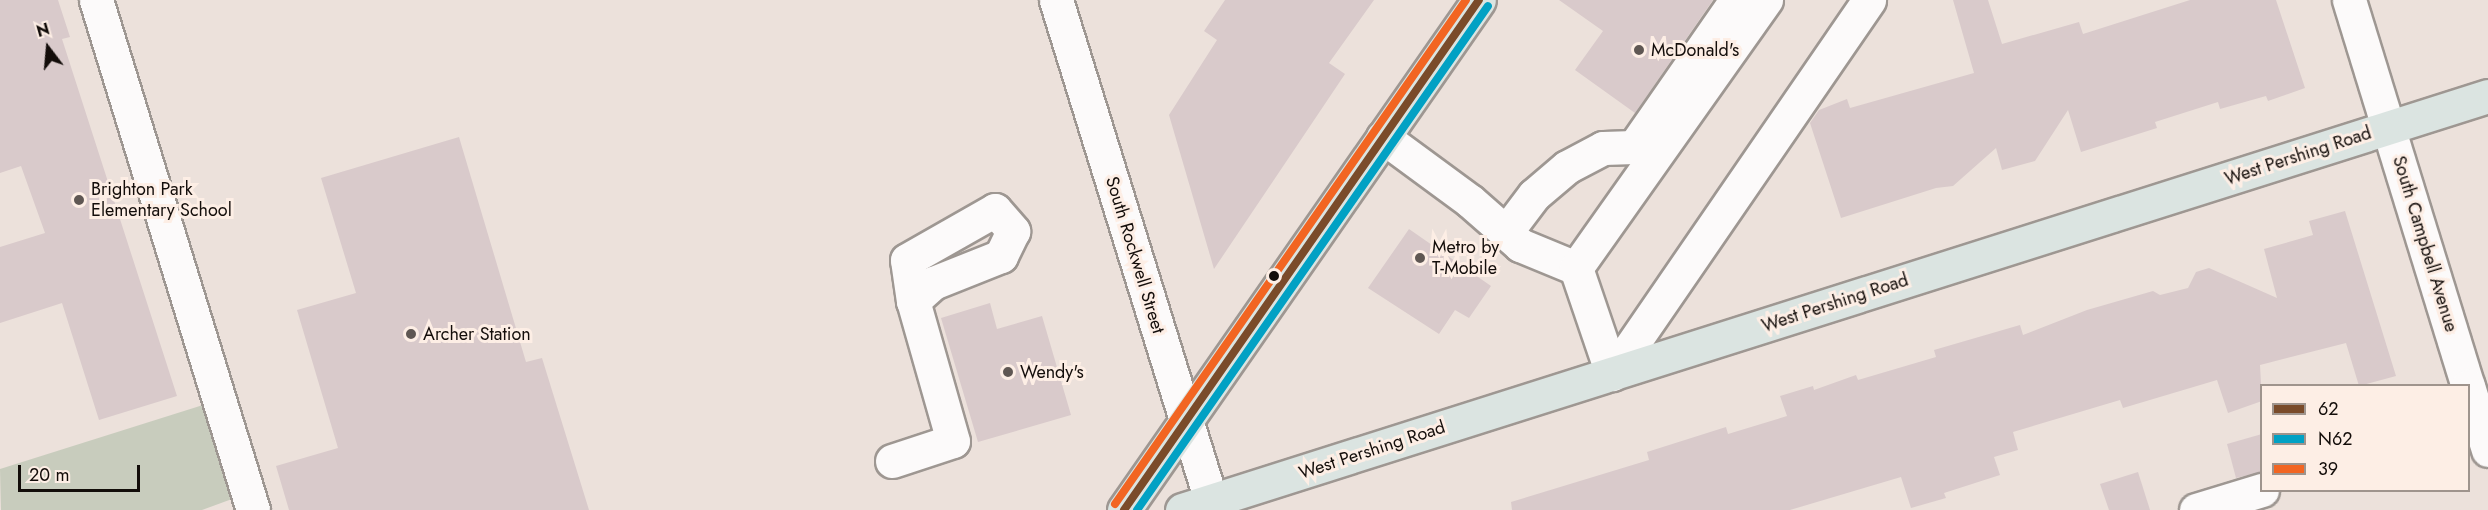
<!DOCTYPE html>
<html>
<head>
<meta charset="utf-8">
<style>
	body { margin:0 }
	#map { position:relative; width:2488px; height:510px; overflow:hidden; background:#ece1db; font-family:Jost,sans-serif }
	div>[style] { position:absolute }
	.green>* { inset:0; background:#c8ccbd }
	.building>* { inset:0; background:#d9cacb }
	.roads { filter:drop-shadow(2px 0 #9e9792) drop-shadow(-2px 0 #9e9792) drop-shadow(0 2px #9e9792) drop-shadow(0 -2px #9e9792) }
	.minor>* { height:33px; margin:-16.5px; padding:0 16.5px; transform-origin:16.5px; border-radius:16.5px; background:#fcfafa }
	.major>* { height:33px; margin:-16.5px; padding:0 16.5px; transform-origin:16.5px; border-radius:16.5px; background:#dbe4e1 }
	.bus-1>* { height:8px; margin:-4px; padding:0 4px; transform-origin:4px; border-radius:4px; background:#7a4b2a }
	.bus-2>* { height:8px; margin:-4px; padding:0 4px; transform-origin:4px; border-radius:4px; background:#01a1c4 }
	.bus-3>* { height:8px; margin:-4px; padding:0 4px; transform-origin:4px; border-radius:4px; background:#f26522 }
	.dots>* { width:16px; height:16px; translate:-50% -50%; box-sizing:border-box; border:3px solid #fdeee5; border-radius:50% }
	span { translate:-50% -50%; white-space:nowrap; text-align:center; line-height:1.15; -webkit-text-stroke:6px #fdeee5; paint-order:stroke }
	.poi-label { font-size:18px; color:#130d0a }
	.left { translate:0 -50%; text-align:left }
	.street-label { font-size:18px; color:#130d0a }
	.legend { position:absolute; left:2260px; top:384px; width:210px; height:108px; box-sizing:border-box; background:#fdeee5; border:2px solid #9f948d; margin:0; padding:8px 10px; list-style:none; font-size:18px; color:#130d0a }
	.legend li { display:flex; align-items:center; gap:12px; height:30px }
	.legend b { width:30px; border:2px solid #9f948d }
	.north { position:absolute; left:18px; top:18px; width:60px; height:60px; -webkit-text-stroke:4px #fdeee5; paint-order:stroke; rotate:344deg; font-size:16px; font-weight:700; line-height:24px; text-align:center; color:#130d0a }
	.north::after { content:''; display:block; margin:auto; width:21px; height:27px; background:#130d0a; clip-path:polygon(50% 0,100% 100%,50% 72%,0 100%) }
	.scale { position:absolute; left:18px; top:465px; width:122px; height:27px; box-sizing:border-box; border:3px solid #130d0a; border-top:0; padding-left:8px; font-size:18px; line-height:21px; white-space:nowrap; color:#130d0a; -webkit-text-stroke:4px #fdeee5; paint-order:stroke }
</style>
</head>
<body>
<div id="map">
	<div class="green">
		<div style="clip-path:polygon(203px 405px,232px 499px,202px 510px,1px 510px,0 469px)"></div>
	</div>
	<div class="building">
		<div style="clip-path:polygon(0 0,58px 0,70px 37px,62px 39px,177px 396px,99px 420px,62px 303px,0 323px,0 247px,45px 233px,21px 166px,0 173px)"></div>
		<div style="clip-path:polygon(1225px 0,1374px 0,1329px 63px,1345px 74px,1214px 269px,1169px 115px,1217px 40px,1204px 31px)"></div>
		<div style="clip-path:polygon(1559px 0,1713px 0,1635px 113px,1575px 70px,1603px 31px)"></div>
		<div style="clip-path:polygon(1953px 0,1988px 0,2002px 44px,2079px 22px,2083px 34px,2190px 0,2276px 0,2305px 88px,2268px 101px,2266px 96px,2220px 109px,2218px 102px,2155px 122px,2157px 128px,2081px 152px,2068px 110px,2035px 161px,2002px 170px,1996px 148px,1953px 186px,1936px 188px,1841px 218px,1810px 123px,1819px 110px,1847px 99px,1850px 108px,1974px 73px)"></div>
		<div style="clip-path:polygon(459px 137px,526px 362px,542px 358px,589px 510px,289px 510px,276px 466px,338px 448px,297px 310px,356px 293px,321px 178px)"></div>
		<div style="clip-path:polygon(2345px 211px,2396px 376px,2359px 386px,2346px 343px,2260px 365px,2262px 401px,2228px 413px,2217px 380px,2123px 408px,2120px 400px,2013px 432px,2018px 450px,1994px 457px,2000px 475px,1944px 493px,1946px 498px,1911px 508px,1901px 477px,1790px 510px,1512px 510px,1511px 502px,1649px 460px,1647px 452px,1726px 427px,1728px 434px,1787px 416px,1780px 396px,1813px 386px,1814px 390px,1856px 375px,1858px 380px,1936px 357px,1934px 350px,2020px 325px,2023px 335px,2087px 310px,2153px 291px,2160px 295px,2188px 288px,2196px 272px,2209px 268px,2277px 298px,2264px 249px,2313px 235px,2309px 221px)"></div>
		<div style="clip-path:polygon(1409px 229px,1491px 286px,1469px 318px,1455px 310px,1439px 334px,1368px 288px)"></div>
		<div style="clip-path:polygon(990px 303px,997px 329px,1042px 316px,1071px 415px,978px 442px,941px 318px)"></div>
		<div style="clip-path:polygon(2262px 434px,2262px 472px,2236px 478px,2227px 444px)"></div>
		<div style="clip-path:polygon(2138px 472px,2150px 510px,2109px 510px,2100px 484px)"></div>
	</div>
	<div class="roads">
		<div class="minor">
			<div style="left:96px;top:0;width:534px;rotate:72.89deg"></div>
			<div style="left:1056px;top:0;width:534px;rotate:72.79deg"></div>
			<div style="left:2349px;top:0;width:404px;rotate:72.9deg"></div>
			<div style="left:1383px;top:137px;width:108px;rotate:36.3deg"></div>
			<div style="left:1470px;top:201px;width:67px;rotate:41.3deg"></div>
			<div style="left:1520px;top:245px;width:61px;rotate:22.3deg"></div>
			<div style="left:1576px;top:268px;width:112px;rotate:71.2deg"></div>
			<div style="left:1506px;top:232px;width:46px;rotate:-52.9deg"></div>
			<div style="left:1534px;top:195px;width:43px;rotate:-40.3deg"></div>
			<div style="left:1567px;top:167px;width:41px;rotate:-27.8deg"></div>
			<div style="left:1603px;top:148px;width:31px;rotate:-2deg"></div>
			<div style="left:1634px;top:147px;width:179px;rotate:-55.2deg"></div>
			<div style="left:1576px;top:268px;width:329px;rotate:-54.7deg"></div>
			<div style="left:1612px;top:374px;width:454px;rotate:-55.5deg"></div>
			<div style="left:2468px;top:386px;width:67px;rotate:72.6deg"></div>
			<div style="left:892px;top:461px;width:64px;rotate:-18.2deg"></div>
			<div style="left:953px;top:441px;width:146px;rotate:-105.9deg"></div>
			<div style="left:913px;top:301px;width:41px;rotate:-98.3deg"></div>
			<div style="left:907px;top:260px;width:101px;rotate:-29.6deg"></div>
			<div style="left:995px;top:210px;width:28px;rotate:49deg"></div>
			<div style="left:1013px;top:231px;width:28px;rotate:116deg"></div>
			<div style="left:1001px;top:256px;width:73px;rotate:158.3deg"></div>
			<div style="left:933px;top:283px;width:27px;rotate:138deg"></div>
			<div style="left:2196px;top:510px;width:69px;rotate:-16.9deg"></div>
		</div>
		<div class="major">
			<div style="left:1124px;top:510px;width:621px;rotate:-55.16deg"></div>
			<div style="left:1182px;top:510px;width:1370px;rotate:-17.59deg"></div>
		</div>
	</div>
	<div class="bus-1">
		<div style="left:1124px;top:510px;width:621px;rotate:-55.16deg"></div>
	</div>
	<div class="bus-2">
		<div style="left:1137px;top:510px;width:614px;rotate:-55.15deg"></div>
	</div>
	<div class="bus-3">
		<div style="left:1115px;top:504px;width:614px;rotate:-55.15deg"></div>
	</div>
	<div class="dots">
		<div style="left:1639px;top:50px;background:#5f5753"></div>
		<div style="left:79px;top:200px;background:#5f5753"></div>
		<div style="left:1420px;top:258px;background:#5f5753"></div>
		<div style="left:1274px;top:276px;background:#130d0a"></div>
		<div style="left:411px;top:334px;background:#5f5753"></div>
		<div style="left:1008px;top:372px;background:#5f5753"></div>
	</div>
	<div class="poi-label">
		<span class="left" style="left:1651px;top:50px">McDonald's</span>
		<span class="left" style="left:91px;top:200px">Brighton Park<br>Elementary School</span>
		<span class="left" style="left:1432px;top:258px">Metro by<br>T-Mobile</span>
		<span class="left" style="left:423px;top:334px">Archer Station</span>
		<span class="left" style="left:1020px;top:372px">Wendy's</span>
	</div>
	<div class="street-label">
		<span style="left:2298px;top:156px;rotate:-18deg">West Pershing Road</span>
		<span style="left:2425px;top:244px;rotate:73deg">South Campbell Avenue</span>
		<span style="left:1135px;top:255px;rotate:73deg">South Rockwell Street</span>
		<span style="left:1835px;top:303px;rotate:-18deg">West Pershing Road</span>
		<span style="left:1372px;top:450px;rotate:-18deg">West Pershing Road</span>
	</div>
	<ul class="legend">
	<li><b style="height:8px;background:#7a4b2a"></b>62</li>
	<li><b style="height:8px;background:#01a1c4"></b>N62</li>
	<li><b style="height:8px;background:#f26522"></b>39</li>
	</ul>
	<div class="north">N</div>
	<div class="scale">20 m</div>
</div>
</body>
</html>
